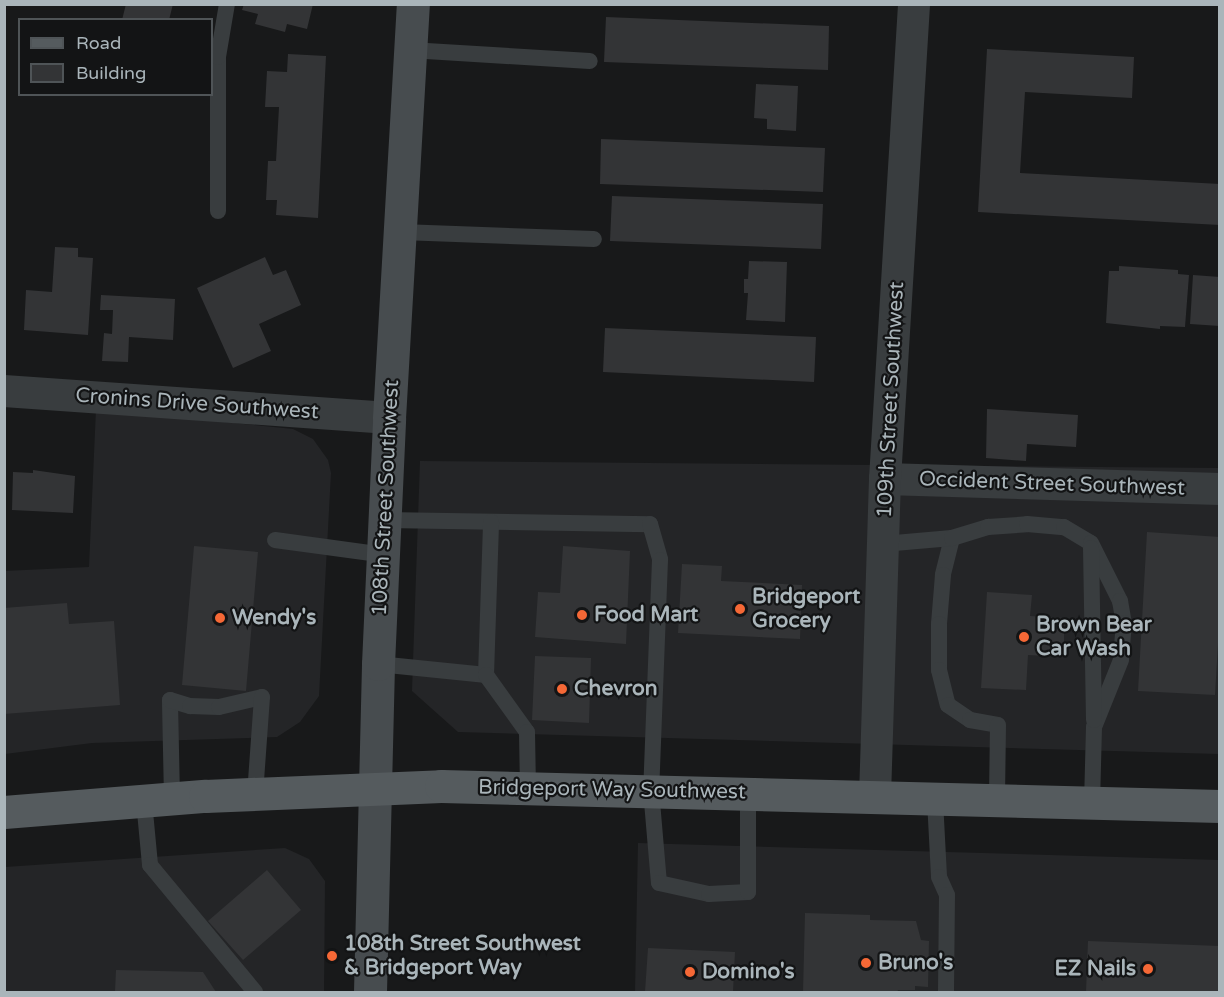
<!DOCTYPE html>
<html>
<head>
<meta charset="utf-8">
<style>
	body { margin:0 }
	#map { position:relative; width:1224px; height:997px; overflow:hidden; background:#18191a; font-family:"Varela Round",sans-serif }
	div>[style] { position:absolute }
	.built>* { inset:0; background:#242527 }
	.building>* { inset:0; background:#333436 }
	.lane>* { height:16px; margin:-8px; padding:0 8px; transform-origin:8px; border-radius:8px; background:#393d3f }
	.street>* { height:32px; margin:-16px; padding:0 16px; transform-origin:16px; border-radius:16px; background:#393d3f }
	.secondary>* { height:33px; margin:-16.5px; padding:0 16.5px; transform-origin:16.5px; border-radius:16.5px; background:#474c4f }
	.primary>* { height:33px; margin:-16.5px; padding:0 16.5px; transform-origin:16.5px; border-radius:16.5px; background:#555b5e }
	.dots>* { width:16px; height:16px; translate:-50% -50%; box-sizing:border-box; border:3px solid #131415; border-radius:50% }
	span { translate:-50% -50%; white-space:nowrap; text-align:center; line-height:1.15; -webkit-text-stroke:4.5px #131415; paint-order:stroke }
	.street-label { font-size:21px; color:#aab5ba }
	.poi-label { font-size:21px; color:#aab5ba; font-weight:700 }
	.left { translate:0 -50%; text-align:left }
	.right { translate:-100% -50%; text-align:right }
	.frame { position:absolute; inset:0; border:6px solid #aab5ba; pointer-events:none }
	.legend { position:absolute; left:18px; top:18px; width:195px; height:78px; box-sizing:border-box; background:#131415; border:2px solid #4f5457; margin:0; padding:8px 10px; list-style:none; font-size:18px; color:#aab5ba }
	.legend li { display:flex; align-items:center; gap:12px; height:30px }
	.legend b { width:30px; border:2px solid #4f5457 }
</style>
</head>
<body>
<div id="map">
	<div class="built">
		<div style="clip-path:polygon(96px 409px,293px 429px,313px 439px,328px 460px,331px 473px,319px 696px,300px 722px,277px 737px,92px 743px,5px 754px,4px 571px,89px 567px)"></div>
		<div style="clip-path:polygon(420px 461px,1219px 468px,1219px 754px,458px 732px,412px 691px)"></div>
		<div style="clip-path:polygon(638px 843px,1219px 860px,1219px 992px,635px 992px)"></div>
		<div style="clip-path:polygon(285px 848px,309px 859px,325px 881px,324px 992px,5px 992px,5px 867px)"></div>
	</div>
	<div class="building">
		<div style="clip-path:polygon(126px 4px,173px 4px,169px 20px,122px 20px)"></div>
		<div style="clip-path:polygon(244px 4px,313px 4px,307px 29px,287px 24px,285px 32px,255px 24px,258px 14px,242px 10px)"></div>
		<div style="clip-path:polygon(606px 17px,829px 26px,828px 70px,604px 62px)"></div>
		<div style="clip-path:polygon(987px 49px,1134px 57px,1132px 98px,1025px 92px,1020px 173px,1220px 184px,1220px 225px,978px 212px)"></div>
		<div style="clip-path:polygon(288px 54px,326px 56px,318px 218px,276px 215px,277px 200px,266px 200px,268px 161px,276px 161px,279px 107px,265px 107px,267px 71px,287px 72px)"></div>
		<div style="clip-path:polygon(756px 84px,798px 86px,796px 131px,767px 129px,767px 119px,754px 118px)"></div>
		<div style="clip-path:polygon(601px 139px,825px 148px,823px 192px,600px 184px)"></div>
		<div style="clip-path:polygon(612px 196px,823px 204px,821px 249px,610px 241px)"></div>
		<div style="clip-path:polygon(55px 247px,78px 248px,78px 257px,93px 258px,88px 335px,24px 330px,26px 290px,52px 292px)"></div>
		<div style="clip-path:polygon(265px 257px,273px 275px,286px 270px,301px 305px,259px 324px,271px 351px,233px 368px,197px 288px)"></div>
		<div style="clip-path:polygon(749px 261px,787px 262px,785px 322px,746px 320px,748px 293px,744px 293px,744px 279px,748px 279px)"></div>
		<div style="clip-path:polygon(1119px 266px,1178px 270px,1178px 274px,1189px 275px,1185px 327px,1160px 326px,1160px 329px,1106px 323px,1109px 271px,1119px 271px)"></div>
		<div style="clip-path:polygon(1193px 275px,1220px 277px,1220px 326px,1190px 324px)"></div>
		<div style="clip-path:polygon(101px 295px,175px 299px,173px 340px,129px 337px,128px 362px,102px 361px,104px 333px,112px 334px,113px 310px,100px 310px)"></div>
		<div style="clip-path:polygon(605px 328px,816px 337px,814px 382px,603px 372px)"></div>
		<div style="clip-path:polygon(987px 409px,1078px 415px,1076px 447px,1027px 444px,1026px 461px,986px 458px)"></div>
		<div style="clip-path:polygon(33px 470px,75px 476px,73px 513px,12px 510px,13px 472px,33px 473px)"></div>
		<div style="clip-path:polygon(1147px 532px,1220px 537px,1220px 609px,1215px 695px,1138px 691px)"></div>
		<div style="clip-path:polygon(194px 546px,258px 552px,246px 691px,182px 685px)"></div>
		<div style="clip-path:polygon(563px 546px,630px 551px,626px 644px,535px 637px,538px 592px,560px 593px)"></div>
		<div style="clip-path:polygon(682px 564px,722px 566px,721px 581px,802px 585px,800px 639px,678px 633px)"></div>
		<div style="clip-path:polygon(987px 592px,1032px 595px,1030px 616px,1064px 618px,1064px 657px,1028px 655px,1026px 690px,981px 688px)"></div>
		<div style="clip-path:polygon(67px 603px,69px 624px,114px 621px,120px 705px,4px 714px,4px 608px)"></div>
		<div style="clip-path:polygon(535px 656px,591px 658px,589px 723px,532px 720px)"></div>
		<div style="clip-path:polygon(267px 870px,301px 910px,243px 960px,208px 921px)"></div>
		<div style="clip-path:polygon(805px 913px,870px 915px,870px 920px,916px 921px,921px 940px,929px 941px,928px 987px,915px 986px,915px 990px,898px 990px,897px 992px,803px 992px)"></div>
		<div style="clip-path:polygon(1088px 941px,1220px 946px,1220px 992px,1086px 992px)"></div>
		<div style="clip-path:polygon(648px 948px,735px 952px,733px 992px,645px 992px)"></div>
		<div style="clip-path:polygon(116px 970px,203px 972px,216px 992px,115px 992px)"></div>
	</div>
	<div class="lane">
		<div style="left:410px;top:50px;width:180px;rotate:3.5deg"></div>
		<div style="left:218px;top:211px;width:154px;rotate:-90deg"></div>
		<div style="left:218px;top:57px;width:54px;rotate:-80.4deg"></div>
		<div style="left:401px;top:232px;width:193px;rotate:2.1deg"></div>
		<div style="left:385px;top:520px;width:265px;rotate:0.9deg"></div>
		<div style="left:650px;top:524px;width:37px;rotate:74deg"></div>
		<div style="left:660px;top:560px;width:230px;rotate:92.2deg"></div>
		<div style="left:651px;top:790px;width:93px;rotate:85.1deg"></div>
		<div style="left:659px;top:883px;width:51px;rotate:12.4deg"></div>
		<div style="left:709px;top:894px;width:39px;rotate:-3deg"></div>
		<div style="left:748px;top:892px;width:98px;rotate:-90deg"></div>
		<div style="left:952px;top:538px;width:38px;rotate:104deg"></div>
		<div style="left:943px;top:575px;width:49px;rotate:94.7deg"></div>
		<div style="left:939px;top:624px;width:46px;rotate:90deg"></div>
		<div style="left:939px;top:670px;width:36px;rotate:76deg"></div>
		<div style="left:948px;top:705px;width:27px;rotate:34deg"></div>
		<div style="left:970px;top:720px;width:28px;rotate:10deg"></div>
		<div style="left:998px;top:725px;width:76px;rotate:90.8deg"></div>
		<div style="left:275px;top:540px;width:110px;rotate:7.8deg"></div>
		<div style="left:883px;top:544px;width:69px;rotate:-5deg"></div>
		<div style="left:952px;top:538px;width:38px;rotate:-17deg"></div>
		<div style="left:988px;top:527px;width:39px;rotate:-4deg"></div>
		<div style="left:1027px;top:524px;width:37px;rotate:5deg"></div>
		<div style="left:1064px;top:527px;width:31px;rotate:31deg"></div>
		<div style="left:1091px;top:543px;width:65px;rotate:63.4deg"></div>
		<div style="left:1120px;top:601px;width:22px;rotate:80deg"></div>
		<div style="left:1124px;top:623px;width:37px;rotate:95deg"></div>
		<div style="left:1121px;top:660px;width:72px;rotate:111.9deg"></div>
		<div style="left:1094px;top:727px;width:76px;rotate:91.5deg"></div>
		<div style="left:1091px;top:548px;width:172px;rotate:89deg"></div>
		<div style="left:378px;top:664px;width:109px;rotate:5.8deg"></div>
		<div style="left:486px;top:675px;width:153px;rotate:-88.1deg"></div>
		<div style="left:486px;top:675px;width:70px;rotate:54.3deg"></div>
		<div style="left:527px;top:732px;width:56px;rotate:89deg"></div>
		<div style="left:172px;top:798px;width:98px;rotate:-91.2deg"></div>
		<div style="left:170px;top:700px;width:21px;rotate:17deg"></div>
		<div style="left:190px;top:706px;width:29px;rotate:2deg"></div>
		<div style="left:219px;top:707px;width:44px;rotate:-13.1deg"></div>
		<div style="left:262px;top:697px;width:98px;rotate:94.1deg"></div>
		<div style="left:935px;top:800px;width:77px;rotate:87deg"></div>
		<div style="left:939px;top:877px;width:20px;rotate:66deg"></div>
		<div style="left:947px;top:895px;width:97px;rotate:90.6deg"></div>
		<div style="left:144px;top:801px;width:64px;rotate:84.6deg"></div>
		<div style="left:150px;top:865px;width:165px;rotate:50.4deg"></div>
	</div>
	<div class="street">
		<div style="left:4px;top:391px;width:386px;rotate:4deg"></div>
		<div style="left:885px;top:479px;width:335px;rotate:1.7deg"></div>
		<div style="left:875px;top:797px;width:318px;rotate:-88.2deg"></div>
		<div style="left:885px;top:479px;width:476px;rotate:-86.5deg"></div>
	</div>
	<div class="secondary">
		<div style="left:370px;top:992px;width:328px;rotate:-88.6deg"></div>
		<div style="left:378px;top:664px;width:246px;rotate:-87.4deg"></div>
		<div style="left:389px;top:418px;width:415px;rotate:-86.7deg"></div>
	</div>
	<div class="primary">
		<div style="left:4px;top:812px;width:202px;rotate:-4.6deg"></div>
		<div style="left:205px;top:796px;width:236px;rotate:-2.4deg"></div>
		<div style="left:441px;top:786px;width:779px;rotate:1.47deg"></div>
	</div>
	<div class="dots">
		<div style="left:740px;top:609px;background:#f56836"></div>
		<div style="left:582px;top:615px;background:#f56836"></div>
		<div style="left:220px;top:618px;background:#f56836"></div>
		<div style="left:1024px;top:637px;background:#f56836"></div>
		<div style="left:562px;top:689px;background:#f56836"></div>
		<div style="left:332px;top:956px;background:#f56836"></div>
		<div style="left:866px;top:963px;background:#f56836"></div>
		<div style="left:1148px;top:969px;background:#f56836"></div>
		<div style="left:690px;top:972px;background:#f56836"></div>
	</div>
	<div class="street-label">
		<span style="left:891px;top:400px;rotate:-87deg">109th Street Southwest</span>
		<span style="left:197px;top:404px;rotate:4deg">Cronins Drive Southwest</span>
		<span style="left:1052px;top:484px;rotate:2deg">Occident Street Southwest</span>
		<span style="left:386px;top:498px;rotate:-87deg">108th Street Southwest</span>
		<span style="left:612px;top:790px;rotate:1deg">Bridgeport Way Southwest</span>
	</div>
	<div class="poi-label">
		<span class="left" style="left:752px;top:609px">Bridgeport<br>Grocery</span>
		<span class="left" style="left:594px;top:615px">Food Mart</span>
		<span class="left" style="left:232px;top:618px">Wendy's</span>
		<span class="left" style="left:1036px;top:637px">Brown Bear<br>Car Wash</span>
		<span class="left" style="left:574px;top:689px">Chevron</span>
		<span class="left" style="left:344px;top:956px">108th Street Southwest<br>&amp; Bridgeport Way</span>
		<span class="left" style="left:878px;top:963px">Bruno's</span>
		<span class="right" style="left:1136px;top:969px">EZ Nails</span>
		<span class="left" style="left:702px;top:972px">Domino's</span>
	</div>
	<div class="frame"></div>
	<ul class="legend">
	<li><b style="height:8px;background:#555b5e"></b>Road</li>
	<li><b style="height:16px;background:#333436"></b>Building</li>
	</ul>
</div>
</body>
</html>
